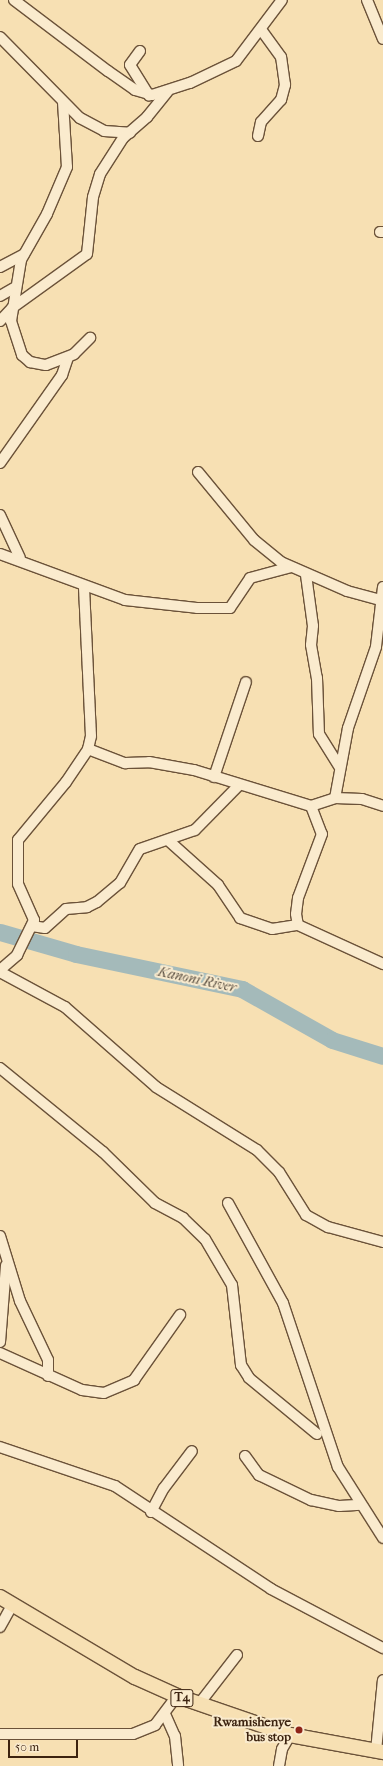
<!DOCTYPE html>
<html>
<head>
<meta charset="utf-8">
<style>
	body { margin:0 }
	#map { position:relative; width:383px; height:1766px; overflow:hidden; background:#f7e0b3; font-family:"IM FELL French Canon",serif }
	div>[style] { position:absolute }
	.river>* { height:17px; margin:-8.5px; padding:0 8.5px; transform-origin:8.5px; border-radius:8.5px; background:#a4baba }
	.roads { filter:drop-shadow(1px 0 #6b5239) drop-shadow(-1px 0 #6b5239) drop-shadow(0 1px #6b5239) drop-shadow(0 -1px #6b5239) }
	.minor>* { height:10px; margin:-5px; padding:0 5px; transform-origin:5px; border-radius:5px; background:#faebce }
	.highway>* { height:14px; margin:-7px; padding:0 7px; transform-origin:7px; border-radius:7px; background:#f7e0b3 }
	.dots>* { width:11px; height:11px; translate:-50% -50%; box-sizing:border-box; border:2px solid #faebce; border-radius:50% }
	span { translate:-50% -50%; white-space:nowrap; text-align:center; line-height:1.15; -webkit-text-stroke:4px #faebce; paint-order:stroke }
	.shield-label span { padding:1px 3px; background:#faebce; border:1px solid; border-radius:3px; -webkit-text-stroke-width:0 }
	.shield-label { font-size:12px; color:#3c2310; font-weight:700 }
	.poi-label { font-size:13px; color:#3c2310; font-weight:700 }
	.right { translate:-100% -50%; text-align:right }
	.water-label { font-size:14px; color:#5b5043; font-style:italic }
	.scale { position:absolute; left:8px; top:1740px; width:70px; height:18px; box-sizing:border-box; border:2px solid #3c2310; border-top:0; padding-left:5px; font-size:12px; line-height:14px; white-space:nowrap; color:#3c2310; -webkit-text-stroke:3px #faebce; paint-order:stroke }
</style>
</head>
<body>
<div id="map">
	<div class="river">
		<div style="left:0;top:932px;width:79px;rotate:16.1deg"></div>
		<div style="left:76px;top:954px;width:170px;rotate:11.9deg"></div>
		<div style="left:242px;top:989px;width:103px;rotate:29.5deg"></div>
		<div style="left:332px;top:1040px;width:53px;rotate:17.4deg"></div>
	</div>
	<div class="roads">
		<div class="minor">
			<div style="left:14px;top:0;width:118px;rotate:37.1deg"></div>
			<div style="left:108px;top:71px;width:33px;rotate:35deg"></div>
			<div style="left:135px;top:90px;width:18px;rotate:16deg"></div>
			<div style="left:152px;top:95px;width:40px;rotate:-18deg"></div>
			<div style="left:190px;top:83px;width:51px;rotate:-25.6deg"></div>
			<div style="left:236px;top:61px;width:76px;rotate:-53deg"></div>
			<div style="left:367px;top:0;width:42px;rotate:67.7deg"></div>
			<div style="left:0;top:37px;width:114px;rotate:45.4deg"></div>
			<div style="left:80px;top:118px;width:27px;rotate:28deg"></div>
			<div style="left:104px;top:131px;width:26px;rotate:4deg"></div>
			<div style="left:140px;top:51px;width:17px;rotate:126deg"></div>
			<div style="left:130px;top:65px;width:36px;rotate:58deg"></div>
			<div style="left:63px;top:102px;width:65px;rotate:86.5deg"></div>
			<div style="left:67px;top:167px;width:51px;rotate:113.1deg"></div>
			<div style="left:47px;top:214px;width:53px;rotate:119.5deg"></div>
			<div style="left:21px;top:260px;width:62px;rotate:99.3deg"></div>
			<div style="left:11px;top:321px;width:36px;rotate:72deg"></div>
			<div style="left:22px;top:355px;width:11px;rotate:41deg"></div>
			<div style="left:30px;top:362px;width:16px;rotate:11deg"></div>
			<div style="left:46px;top:365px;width:30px;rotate:-21deg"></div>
			<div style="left:74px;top:354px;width:23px;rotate:-45deg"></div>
			<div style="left:258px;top:136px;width:14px;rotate:-78deg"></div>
			<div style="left:261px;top:122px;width:30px;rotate:-48deg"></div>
			<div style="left:281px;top:100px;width:16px;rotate:-75deg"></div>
			<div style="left:285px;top:85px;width:28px;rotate:-98deg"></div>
			<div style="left:281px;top:57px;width:34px;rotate:-126deg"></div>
			<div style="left:380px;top:232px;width:3px"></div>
			<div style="left:0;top:267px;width:27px;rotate:-28deg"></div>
			<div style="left:0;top:296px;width:16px;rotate:-30deg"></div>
			<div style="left:0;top:321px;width:18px;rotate:-47deg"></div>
			<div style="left:12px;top:308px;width:92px;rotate:-35.8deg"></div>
			<div style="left:87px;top:254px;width:57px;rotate:-84deg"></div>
			<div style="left:93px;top:197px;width:24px;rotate:-73deg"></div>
			<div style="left:100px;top:174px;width:43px;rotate:-57.4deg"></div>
			<div style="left:123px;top:138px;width:32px;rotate:-41deg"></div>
			<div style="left:147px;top:117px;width:33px;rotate:-51deg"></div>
			<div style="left:0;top:463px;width:108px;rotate:-54.8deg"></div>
			<div style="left:62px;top:375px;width:18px;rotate:-71deg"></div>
			<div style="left:198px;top:472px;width:88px;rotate:50.5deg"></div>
			<div style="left:254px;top:540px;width:35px;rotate:39deg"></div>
			<div style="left:281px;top:562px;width:72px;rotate:23.7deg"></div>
			<div style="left:347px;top:591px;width:35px;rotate:15deg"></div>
			<div style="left:0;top:515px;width:47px;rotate:65.1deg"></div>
			<div style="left:0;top:554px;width:133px;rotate:20.2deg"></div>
			<div style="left:125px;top:600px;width:72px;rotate:6.3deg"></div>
			<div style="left:197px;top:608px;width:33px"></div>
			<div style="left:230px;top:608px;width:36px;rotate:-56deg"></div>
			<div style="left:250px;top:578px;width:42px;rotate:-15deg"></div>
			<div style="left:306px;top:575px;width:51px;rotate:82.2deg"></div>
			<div style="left:313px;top:626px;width:19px;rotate:96deg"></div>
			<div style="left:311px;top:645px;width:34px;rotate:80deg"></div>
			<div style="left:317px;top:678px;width:56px;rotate:88deg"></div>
			<div style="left:319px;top:734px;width:38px;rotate:58deg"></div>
			<div style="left:383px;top:587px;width:60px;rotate:96.7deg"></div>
			<div style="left:376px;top:647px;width:86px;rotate:109.1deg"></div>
			<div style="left:348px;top:728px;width:71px;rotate:100.5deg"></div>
			<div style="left:335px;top:798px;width:27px;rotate:2deg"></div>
			<div style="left:362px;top:799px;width:22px;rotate:18deg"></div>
			<div style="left:88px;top:749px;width:40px;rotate:21deg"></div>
			<div style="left:125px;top:763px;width:24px;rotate:-2deg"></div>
			<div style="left:149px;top:762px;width:46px;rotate:10.1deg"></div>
			<div style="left:194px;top:770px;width:122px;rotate:17.1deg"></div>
			<div style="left:311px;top:806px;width:25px;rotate:-18deg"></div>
			<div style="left:214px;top:777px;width:100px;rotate:-71.4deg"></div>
			<div style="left:311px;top:806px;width:30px;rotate:69deg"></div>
			<div style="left:322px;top:834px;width:68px;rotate:110.6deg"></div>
			<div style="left:298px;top:898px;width:16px;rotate:97deg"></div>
			<div style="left:296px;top:914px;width:11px;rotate:80deg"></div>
			<div style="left:298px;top:925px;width:94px;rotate:24.6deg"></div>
			<div style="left:169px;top:841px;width:66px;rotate:41.9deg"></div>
			<div style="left:218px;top:885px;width:40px;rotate:56deg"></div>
			<div style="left:240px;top:918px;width:34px;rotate:19deg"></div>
			<div style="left:272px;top:929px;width:26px;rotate:-9deg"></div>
			<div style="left:32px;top:926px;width:13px;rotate:9deg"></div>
			<div style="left:45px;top:928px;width:28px;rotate:-42deg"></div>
			<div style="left:66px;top:909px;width:21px;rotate:-5deg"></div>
			<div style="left:87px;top:907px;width:11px;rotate:-27deg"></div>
			<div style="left:97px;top:902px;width:30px;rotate:-40deg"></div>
			<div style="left:120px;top:883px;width:39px;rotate:-60deg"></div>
			<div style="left:140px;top:849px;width:58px;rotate:-19.1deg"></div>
			<div style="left:195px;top:830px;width:63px;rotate:-45.6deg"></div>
			<div style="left:0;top:970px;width:23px;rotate:-41deg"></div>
			<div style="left:17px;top:955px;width:39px;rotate:-64deg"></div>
			<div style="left:34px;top:920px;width:39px;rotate:-114deg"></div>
			<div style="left:18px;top:884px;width:44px;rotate:-90deg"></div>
			<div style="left:18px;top:840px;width:75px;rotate:-50.4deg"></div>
			<div style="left:66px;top:782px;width:40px;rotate:-56deg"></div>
			<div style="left:88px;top:749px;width:13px;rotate:-77deg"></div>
			<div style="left:91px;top:736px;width:150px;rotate:-92.7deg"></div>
			<div style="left:0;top:972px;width:74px;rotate:28.3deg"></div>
			<div style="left:65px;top:1007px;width:121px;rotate:41.3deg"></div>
			<div style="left:156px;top:1087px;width:119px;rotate:32deg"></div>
			<div style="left:257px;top:1150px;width:31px;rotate:45deg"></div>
			<div style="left:279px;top:1172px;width:51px;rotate:57.9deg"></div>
			<div style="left:306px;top:1215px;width:25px;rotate:29deg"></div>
			<div style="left:328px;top:1227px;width:57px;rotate:15.3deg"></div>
			<div style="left:0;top:1068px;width:133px;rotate:39.2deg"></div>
			<div style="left:103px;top:1152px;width:73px;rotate:44.4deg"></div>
			<div style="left:155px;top:1203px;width:32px;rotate:28deg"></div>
			<div style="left:183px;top:1218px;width:30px;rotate:44deg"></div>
			<div style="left:205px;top:1239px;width:53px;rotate:59.6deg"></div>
			<div style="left:232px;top:1285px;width:81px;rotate:83.6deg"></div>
			<div style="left:241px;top:1365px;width:15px;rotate:58deg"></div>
			<div style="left:249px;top:1378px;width:88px;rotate:39.5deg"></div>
			<div style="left:228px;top:1203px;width:114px;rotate:61.2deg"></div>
			<div style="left:283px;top:1303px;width:173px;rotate:71.5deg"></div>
			<div style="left:338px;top:1467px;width:84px;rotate:57.6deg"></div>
			<div style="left:0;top:1236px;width:68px;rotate:72.9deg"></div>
			<div style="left:20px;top:1301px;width:65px;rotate:64.6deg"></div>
			<div style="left:48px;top:1360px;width:16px;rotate:90deg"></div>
			<div style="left:0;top:1342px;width:77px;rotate:-85.5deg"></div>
			<div style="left:0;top:1353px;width:90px;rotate:24.3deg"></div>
			<div style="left:82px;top:1390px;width:22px;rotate:8deg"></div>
			<div style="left:104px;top:1393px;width:33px;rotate:-23deg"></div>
			<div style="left:134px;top:1380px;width:80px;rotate:-54.7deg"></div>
			<div style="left:0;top:1447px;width:121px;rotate:18.7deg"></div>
			<div style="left:115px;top:1486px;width:187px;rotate:33.4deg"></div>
			<div style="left:271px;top:1589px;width:127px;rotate:27.8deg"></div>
			<div style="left:245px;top:1456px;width:24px;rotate:54deg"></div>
			<div style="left:259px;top:1475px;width:58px;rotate:25.7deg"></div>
			<div style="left:311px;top:1500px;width:29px;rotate:12deg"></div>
			<div style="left:339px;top:1506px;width:22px;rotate:-3deg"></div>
			<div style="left:151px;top:1512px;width:27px;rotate:-62deg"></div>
			<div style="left:164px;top:1488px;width:46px;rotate:-52.9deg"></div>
			<div style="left:0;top:1627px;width:25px;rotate:-61deg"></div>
			<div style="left:199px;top:1704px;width:62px;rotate:-52.2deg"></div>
			<div style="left:165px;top:1714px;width:24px;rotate:66deg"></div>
			<div style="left:175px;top:1736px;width:30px;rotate:84deg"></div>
			<div style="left:0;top:1734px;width:133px"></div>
			<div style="left:133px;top:1734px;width:24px;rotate:-22deg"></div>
			<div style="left:155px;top:1725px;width:36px;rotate:-53deg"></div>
			<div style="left:376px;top:1751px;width:71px;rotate:-84.4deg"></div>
			<div style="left:279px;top:1766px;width:17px;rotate:-80deg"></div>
			<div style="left:282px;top:1749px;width:16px;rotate:-60deg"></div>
		</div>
		<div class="highway">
			<div style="left:0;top:1597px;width:157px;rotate:30.7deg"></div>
			<div style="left:135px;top:1677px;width:46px;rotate:24.3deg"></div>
			<div style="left:177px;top:1696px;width:120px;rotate:19deg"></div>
			<div style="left:290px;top:1735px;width:95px;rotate:10.4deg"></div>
		</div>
	</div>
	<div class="dots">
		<div style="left:299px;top:1730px;background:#8f2418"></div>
	</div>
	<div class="shield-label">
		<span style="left:182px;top:1698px">T4</span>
	</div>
	<div class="poi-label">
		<span class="right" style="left:291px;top:1730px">Rwamishenye<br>bus stop</span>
	</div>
	<div class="water-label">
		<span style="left:197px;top:980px;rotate:12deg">Kanoni River</span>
	</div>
	<div class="scale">50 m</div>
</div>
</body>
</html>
